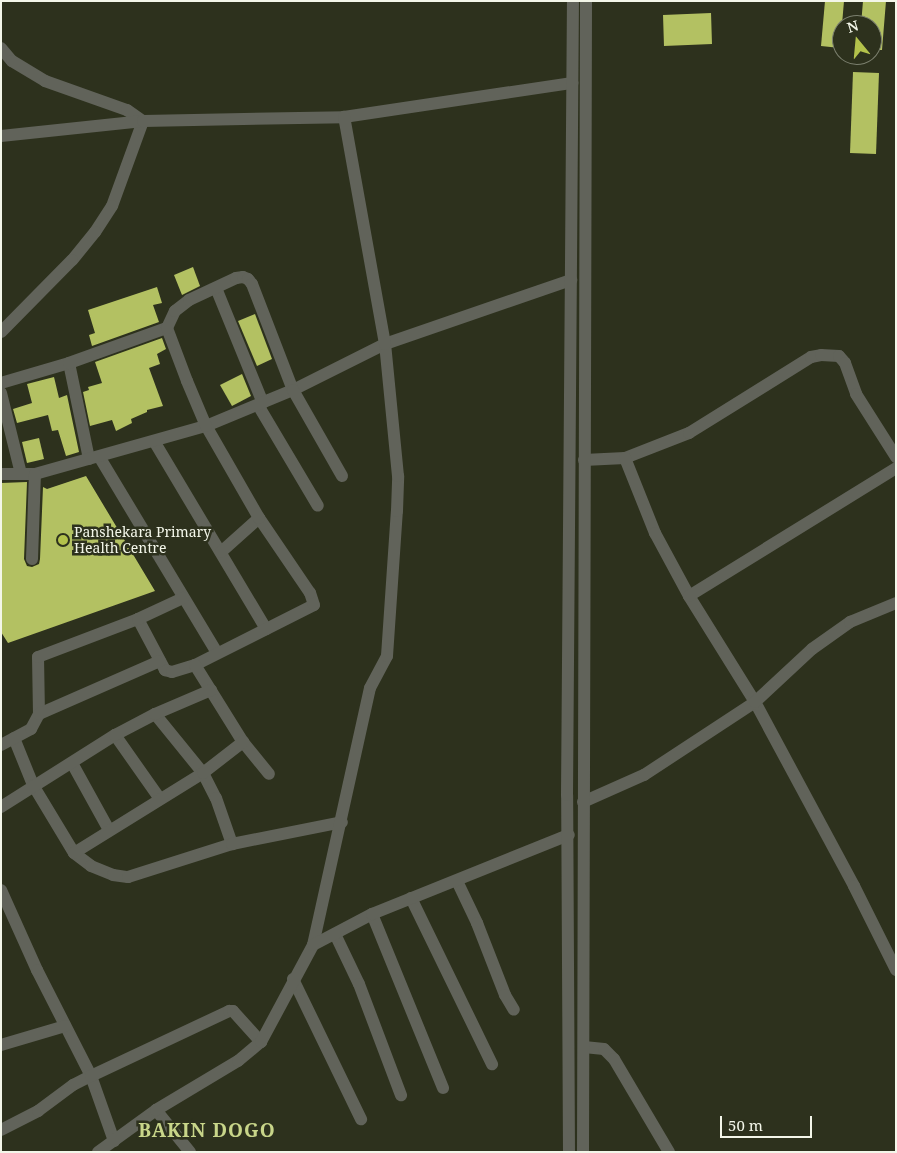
<!DOCTYPE html>
<html>
<head>
<meta charset="utf-8">
<style>
	body { margin:0 }
	#map { position:relative; width:897px; height:1153px; overflow:hidden; background:#2d311d; font-family:"Noto Serif",serif }
	div>[style] { position:absolute }
	.building>* { inset:0; background:#b3c162 }
	.minor>* { height:12px; margin:-6px; padding:0 6px; transform-origin:6px; border-radius:6px; background:#61635a }
	.dots>* { width:14px; height:14px; translate:-50% -50%; box-sizing:border-box; border:2px solid #2d311d; border-radius:50% }
	span { translate:-50% -50%; white-space:nowrap; text-align:center; line-height:1.15; -webkit-text-stroke:5px #2d311d; paint-order:stroke }
	.poi-label { font-size:14px; color:#f3f6e9 }
	.left { translate:0 -50%; text-align:left }
	.district-label { font-size:19px; color:#c8d589; font-weight:700; letter-spacing:1px }
	.frame { position:absolute; inset:0; border:2px solid #f3f6e9; pointer-events:none }
	.north { position:absolute; left:832px; top:15px; width:50px; height:50px; box-sizing:border-box; background:#2d311d; border:1px solid #7c806f; border-radius:50%; rotate:343deg; font-size:14px; font-weight:700; line-height:20px; text-align:center; color:#f3f6e9 }
	.north::after { content:''; display:block; margin:auto; width:18px; height:22px; background:#b3c24b; clip-path:polygon(50% 0,100% 100%,50% 72%,0 100%) }
	.scale { position:absolute; left:720px; top:1116px; width:92px; height:22px; box-sizing:border-box; border:2px solid #f3f6e9; border-top:0; padding-left:6px; font-size:15px; line-height:18px; white-space:nowrap; color:#f3f6e9; -webkit-text-stroke:4px #2d311d; paint-order:stroke }
</style>
</head>
<body>
<div id="map">
	<div class="building">
		<div style="clip-path:polygon(825px 1px,844px 1px,840px 48px,821px 46px)"></div>
		<div style="clip-path:polygon(863px 1px,886px 1px,882px 50px,872px 50px,872px 25px,861px 25px)"></div>
		<div style="clip-path:polygon(711px 13px,712px 44px,664px 46px,663px 15px)"></div>
		<div style="clip-path:polygon(853px 72px,879px 73px,876px 154px,850px 153px)"></div>
		<div style="clip-path:polygon(193px 267px,200px 286px,182px 295px,174px 275px)"></div>
		<div style="clip-path:polygon(157px 287px,162px 303px,153px 305px,159px 322px,92px 346px,89px 335px,95px 333px,88px 310px)"></div>
		<div style="clip-path:polygon(255px 314px,272px 359px,257px 366px,238px 321px)"></div>
		<div style="clip-path:polygon(162px 338px,166px 349px,157px 354px,160px 364px,149px 368px,163px 406px,147px 410px,147px 412px,131px 419px,132px 423px,116px 431px,112px 420px,90px 426px,83px 392px,89px 390px,88px 387px,102px 383px,95px 362px)"></div>
		<div style="clip-path:polygon(242px 374px,251px 396px,232px 406px,220px 385px)"></div>
		<div style="clip-path:polygon(54px 377px,59px 398px,67px 395px,79px 452px,66px 456px,58px 430px,52px 431px,48px 415px,17px 423px,13px 409px,32px 403px,27px 384px)"></div>
		<div style="clip-path:polygon(39px 438px,44px 459px,27px 463px,22px 442px)"></div>
		<div style="clip-path:polygon(86px 476px,155px 591px,8px 643px,1px 632px,1px 483px,27px 482px,24px 559px,27px 566px,32px 567px,39px 564px,40px 559px,43px 487px,47px 489px)"></div>
	</div>
	<div class="minor">
		<div style="left:1px;top:48px;width:17px;rotate:50deg"></div>
		<div style="left:12px;top:61px;width:39px;rotate:31deg"></div>
		<div style="left:45px;top:81px;width:87px;rotate:19.5deg"></div>
		<div style="left:127px;top:110px;width:19px;rotate:35deg"></div>
		<div style="left:143px;top:121px;width:90px;rotate:110deg"></div>
		<div style="left:112px;top:206px;width:31px;rotate:123deg"></div>
		<div style="left:95px;top:232px;width:36px;rotate:129deg"></div>
		<div style="left:72px;top:260px;width:101px;rotate:134.6deg"></div>
		<div style="left:1px;top:136px;width:143px;rotate:-6deg"></div>
		<div style="left:143px;top:121px;width:201px;rotate:-1.1deg"></div>
		<div style="left:344px;top:117px;width:231px;rotate:-8.5deg"></div>
		<div style="left:216px;top:288px;width:124px;rotate:67.8deg"></div>
		<div style="left:69px;top:363px;width:98px;rotate:78.2deg"></div>
		<div style="left:1px;top:383px;width:71px;rotate:-16.4deg"></div>
		<div style="left:69px;top:363px;width:104px;rotate:-19.7deg"></div>
		<div style="left:1px;top:393px;width:83px;rotate:76.1deg"></div>
		<div style="left:258px;top:405px;width:117px;rotate:59.3deg"></div>
		<div style="left:154px;top:441px;width:219px;rotate:59.2deg"></div>
		<div style="left:100px;top:458px;width:227px;rotate:59deg"></div>
		<div style="left:625px;top:458px;width:69px;rotate:-21.3deg"></div>
		<div style="left:689px;top:433px;width:144px;rotate:-31.9deg"></div>
		<div style="left:811px;top:357px;width:10px;rotate:-11deg"></div>
		<div style="left:821px;top:355px;width:18px;rotate:3deg"></div>
		<div style="left:839px;top:356px;width:9px;rotate:49deg"></div>
		<div style="left:845px;top:363px;width:33px;rotate:70deg"></div>
		<div style="left:856px;top:394px;width:75px;rotate:57.6deg"></div>
		<div style="left:584px;top:460px;width:41px;rotate:-2.8deg"></div>
		<div style="left:625px;top:458px;width:81px;rotate:68.2deg"></div>
		<div style="left:655px;top:533px;width:72px;rotate:61.6deg"></div>
		<div style="left:689px;top:596px;width:125px;rotate:58.1deg"></div>
		<div style="left:755px;top:702px;width:209px;rotate:61.7deg"></div>
		<div style="left:854px;top:886px;width:94px;rotate:63.4deg"></div>
		<div style="left:1px;top:474px;width:34px"></div>
		<div style="left:35px;top:474px;width:178px;rotate:-15.7deg"></div>
		<div style="left:206px;top:426px;width:94px;rotate:-22.5deg"></div>
		<div style="left:293px;top:390px;width:103px;rotate:-26.6deg"></div>
		<div style="left:385px;top:344px;width:197px;rotate:-19deg"></div>
		<div style="left:221px;top:552px;width:51px;rotate:-41.8deg"></div>
		<div style="left:32px;top:559px;width:85px;rotate:-88deg"></div>
		<div style="left:689px;top:596px;width:243px;rotate:-31.7deg"></div>
		<div style="left:138px;top:619px;width:58px;rotate:62.1deg"></div>
		<div style="left:165px;top:670px;width:7px;rotate:16deg"></div>
		<div style="left:172px;top:672px;width:24px;rotate:-17deg"></div>
		<div style="left:195px;top:665px;width:133px;rotate:-26.8deg"></div>
		<div style="left:314px;top:605px;width:13px;rotate:-108deg"></div>
		<div style="left:310px;top:593px;width:91px;rotate:-124.2deg"></div>
		<div style="left:259px;top:518px;width:106px;rotate:-119.9deg"></div>
		<div style="left:206px;top:426px;width:49px;rotate:-112.9deg"></div>
		<div style="left:187px;top:381px;width:57px;rotate:-110.7deg"></div>
		<div style="left:167px;top:328px;width:19px;rotate:-65deg"></div>
		<div style="left:175px;top:311px;width:18px;rotate:-38deg"></div>
		<div style="left:189px;top:300px;width:52px;rotate:-25.1deg"></div>
		<div style="left:236px;top:278px;width:7px;rotate:-8deg"></div>
		<div style="left:243px;top:277px;width:5px;rotate:22deg"></div>
		<div style="left:248px;top:279px;width:6px;rotate:51deg"></div>
		<div style="left:252px;top:284px;width:114px;rotate:68.9deg"></div>
		<div style="left:293px;top:390px;width:99px;rotate:60.3deg"></div>
		<div style="left:195px;top:665px;width:91px;rotate:58.1deg"></div>
		<div style="left:243px;top:742px;width:41px;rotate:50.9deg"></div>
		<div style="left:39px;top:714px;width:57px;rotate:-91deg"></div>
		<div style="left:38px;top:657px;width:107px;rotate:-20.8deg"></div>
		<div style="left:138px;top:619px;width:50px;rotate:-25deg"></div>
		<div style="left:155px;top:714px;width:76px;rotate:50.9deg"></div>
		<div style="left:203px;top:773px;width:28px;rotate:63deg"></div>
		<div style="left:216px;top:798px;width:49px;rotate:70.8deg"></div>
		<div style="left:115px;top:735px;width:78px;rotate:54.9deg"></div>
		<div style="left:14px;top:738px;width:51px;rotate:68deg"></div>
		<div style="left:33px;top:785px;width:79px;rotate:58.9deg"></div>
		<div style="left:74px;top:853px;width:21px;rotate:37deg"></div>
		<div style="left:91px;top:866px;width:24px;rotate:22deg"></div>
		<div style="left:113px;top:875px;width:15px;rotate:8deg"></div>
		<div style="left:128px;top:877px;width:109px;rotate:-17.6deg"></div>
		<div style="left:232px;top:844px;width:112px;rotate:-11.3deg"></div>
		<div style="left:1px;top:745px;width:34px;rotate:-28deg"></div>
		<div style="left:31px;top:729px;width:17px;rotate:-62deg"></div>
		<div style="left:39px;top:714px;width:132px;rotate:-23.7deg"></div>
		<div style="left:72px;top:763px;width:77px;rotate:61.1deg"></div>
		<div style="left:583px;top:802px;width:67px;rotate:-23.9deg"></div>
		<div style="left:644px;top:775px;width:133px;rotate:-33.3deg"></div>
		<div style="left:755px;top:702px;width:78px;rotate:-42.9deg"></div>
		<div style="left:812px;top:649px;width:47px;rotate:-35.4deg"></div>
		<div style="left:850px;top:622px;width:50px;rotate:-22.4deg"></div>
		<div style="left:1px;top:807px;width:135px;rotate:-32.3deg"></div>
		<div style="left:115px;top:735px;width:45px;rotate:-27.7deg"></div>
		<div style="left:155px;top:714px;width:61px;rotate:-23.2deg"></div>
		<div style="left:74px;top:853px;width:152px;rotate:-31.8deg"></div>
		<div style="left:203px;top:773px;width:51px;rotate:-37.8deg"></div>
		<div style="left:457px;top:881px;width:47px;rotate:64.5deg"></div>
		<div style="left:477px;top:923px;width:77px;rotate:68.7deg"></div>
		<div style="left:505px;top:995px;width:17px;rotate:59deg"></div>
		<div style="left:1px;top:890px;width:88px;rotate:65.8deg"></div>
		<div style="left:37px;top:970px;width:119px;rotate:63deg"></div>
		<div style="left:91px;top:1076px;width:69px;rotate:70.5deg"></div>
		<div style="left:411px;top:898px;width:185px;rotate:64deg"></div>
		<div style="left:372px;top:914px;width:188px;rotate:67.8deg"></div>
		<div style="left:335px;top:934px;width:55px;rotate:64.4deg"></div>
		<div style="left:359px;top:984px;width:119px;rotate:69.3deg"></div>
		<div style="left:313px;top:945px;width:263px;rotate:-77.5deg"></div>
		<div style="left:370px;top:688px;width:36px;rotate:-62deg"></div>
		<div style="left:387px;top:656px;width:145px;rotate:-86.1deg"></div>
		<div style="left:397px;top:511px;width:35px;rotate:-88deg"></div>
		<div style="left:398px;top:476px;width:133px;rotate:-95.6deg"></div>
		<div style="left:385px;top:344px;width:231px;rotate:-100.2deg"></div>
		<div style="left:293px;top:979px;width:156px;rotate:64.1deg"></div>
		<div style="left:1px;top:1045px;width:67px;rotate:-16.5deg"></div>
		<div style="left:584px;top:1047px;width:20px;rotate:6deg"></div>
		<div style="left:604px;top:1049px;width:14px;rotate:45deg"></div>
		<div style="left:614px;top:1059px;width:108px;rotate:59.4deg"></div>
		<div style="left:156px;top:1110px;width:54px;rotate:51deg"></div>
		<div style="left:1px;top:1130px;width:42px;rotate:-27.2deg"></div>
		<div style="left:38px;top:1111px;width:44px;rotate:-36.6deg"></div>
		<div style="left:73px;top:1085px;width:20px;rotate:-27deg"></div>
		<div style="left:91px;top:1076px;width:153px;rotate:-25.2deg"></div>
		<div style="left:229px;top:1011px;width:4px"></div>
		<div style="left:233px;top:1011px;width:42px;rotate:47.9deg"></div>
		<div style="left:98px;top:1152px;width:72px;rotate:-35.9deg"></div>
		<div style="left:156px;top:1110px;width:96px;rotate:-30.9deg"></div>
		<div style="left:238px;top:1061px;width:30px;rotate:-40deg"></div>
		<div style="left:261px;top:1042px;width:110px;rotate:-61.8deg"></div>
		<div style="left:313px;top:945px;width:67px;rotate:-27.7deg"></div>
		<div style="left:372px;top:914px;width:212px;rotate:-21.9deg"></div>
		<div style="left:569px;top:1152px;width:357px;rotate:-90.3deg"></div>
		<div style="left:567px;top:795px;width:794px;rotate:-89.57deg"></div>
		<div style="left:583px;top:1152px;width:1151px;rotate:-89.85deg"></div>
	</div>
	<div class="dots">
		<div style="left:63px;top:540px;background:#b3c24b"></div>
	</div>
	<div class="poi-label">
		<span class="left" style="left:74px;top:540px">Panshekara Primary<br>Health Centre</span>
	</div>
	<div class="district-label">
		<span style="left:207px;top:1131px">BAKIN DOGO</span>
	</div>
	<div class="frame"></div>
	<div class="north">N</div>
	<div class="scale">50 m</div>
</div>
</body>
</html>
